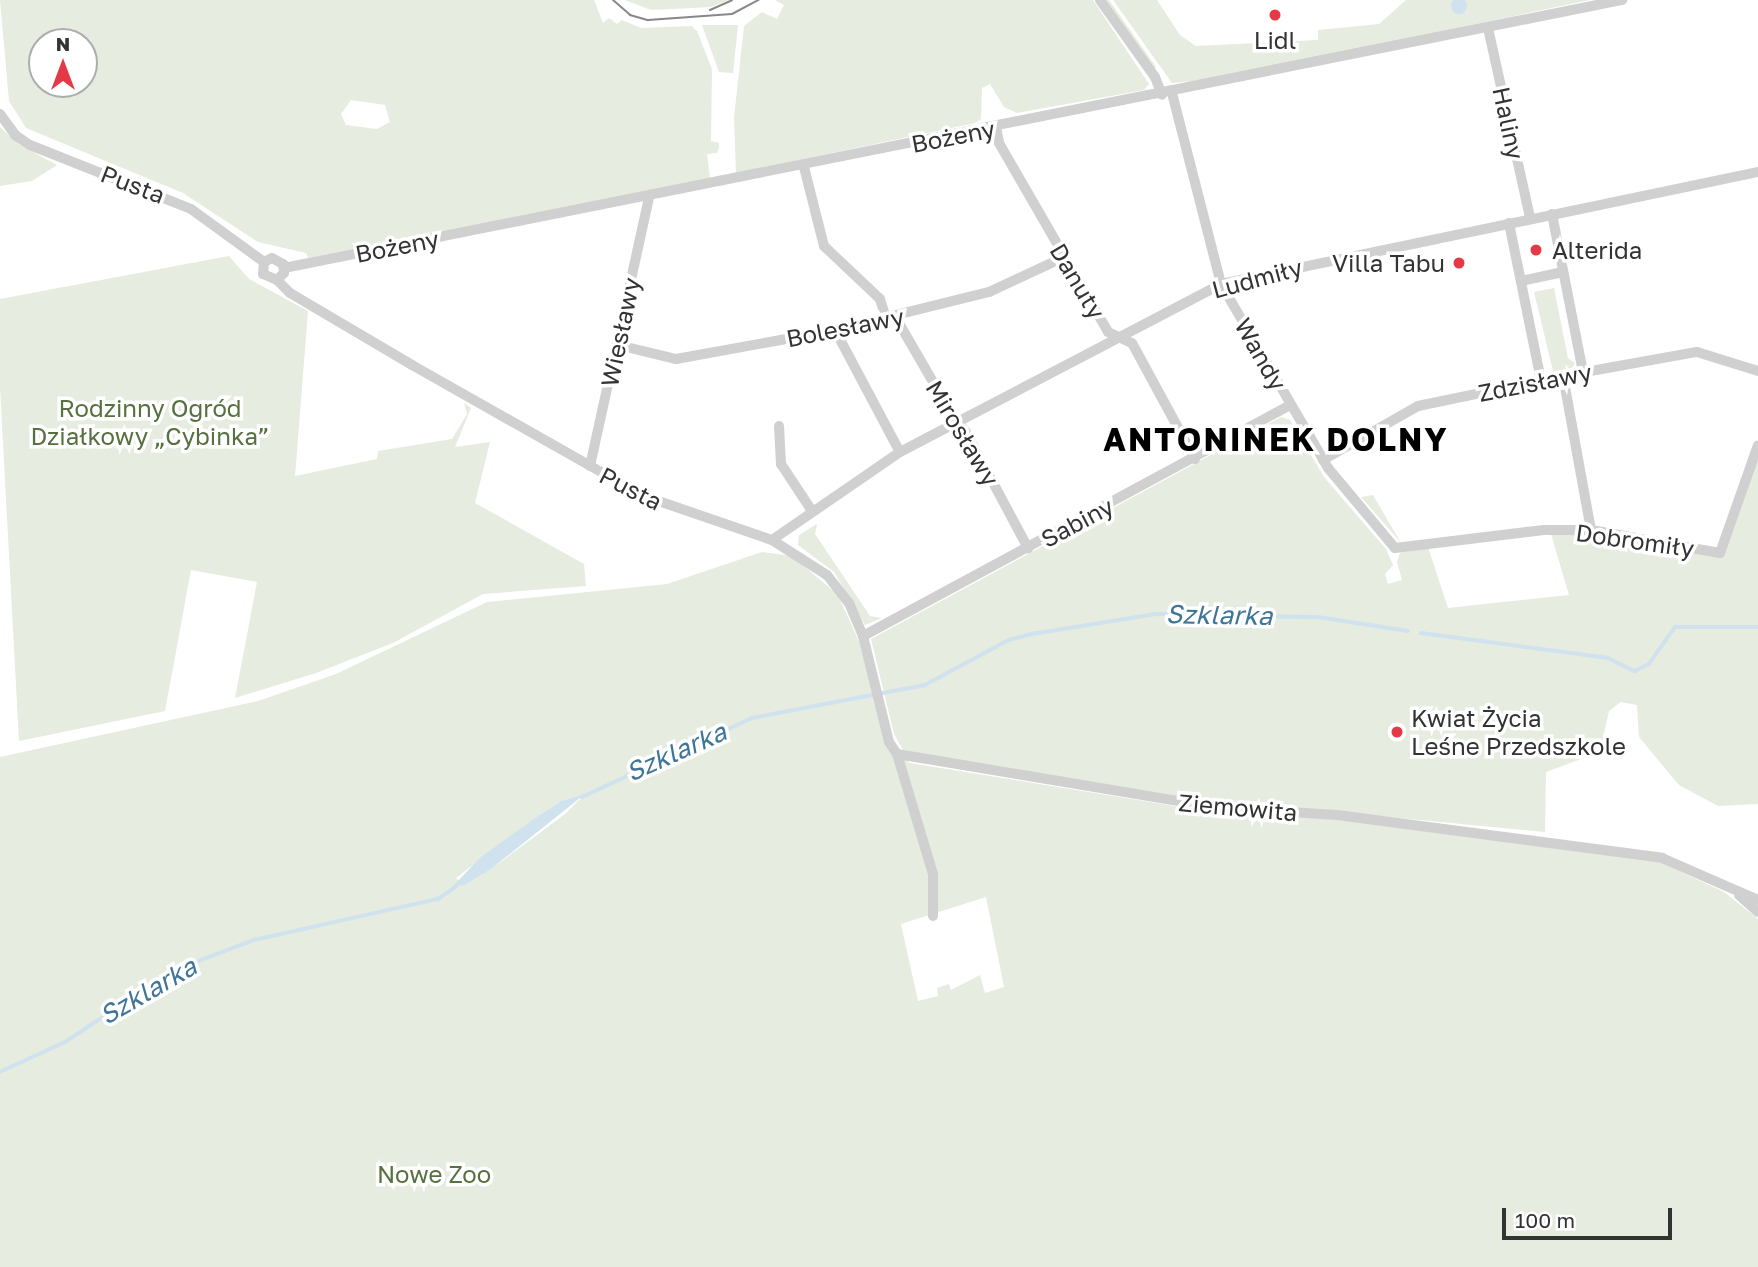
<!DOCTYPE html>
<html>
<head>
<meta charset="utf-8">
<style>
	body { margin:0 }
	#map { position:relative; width:1758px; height:1267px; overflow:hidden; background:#fff; font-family:"Golos Text",sans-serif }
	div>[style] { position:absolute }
	.green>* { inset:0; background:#e6ecdf }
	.water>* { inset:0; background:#cfe2ee }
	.round { border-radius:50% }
	.stream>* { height:3.5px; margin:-1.75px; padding:0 1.75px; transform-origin:1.75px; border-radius:1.75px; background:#cfe2ee }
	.minor>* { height:10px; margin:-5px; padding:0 5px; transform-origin:5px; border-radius:5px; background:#d0d0d0 }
	.tram>* { height:2px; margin:-1px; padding:0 1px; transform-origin:1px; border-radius:1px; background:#888 }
	.dots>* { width:19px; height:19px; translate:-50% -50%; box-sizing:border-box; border:4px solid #fff; border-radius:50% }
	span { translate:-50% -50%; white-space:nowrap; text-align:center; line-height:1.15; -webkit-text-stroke:7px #fff; paint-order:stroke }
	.poi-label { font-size:24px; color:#333 }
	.left { translate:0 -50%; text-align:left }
	.right { translate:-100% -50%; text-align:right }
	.street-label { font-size:24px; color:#333 }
	.park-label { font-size:24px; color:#56703f }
	.water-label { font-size:26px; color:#3f7597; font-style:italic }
	.district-label { font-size:32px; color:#000; font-weight:700; letter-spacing:2px }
	.north { position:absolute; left:28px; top:28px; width:70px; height:70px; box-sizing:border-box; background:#fff; border:2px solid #adadad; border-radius:50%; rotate:0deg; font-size:19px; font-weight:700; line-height:28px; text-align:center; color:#333 }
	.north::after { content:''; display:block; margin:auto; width:24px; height:32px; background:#e63946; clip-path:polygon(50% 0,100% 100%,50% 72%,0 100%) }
	.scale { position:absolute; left:1502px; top:1208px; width:170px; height:32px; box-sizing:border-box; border:4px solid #333; border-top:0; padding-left:9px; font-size:21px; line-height:24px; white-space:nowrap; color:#333; -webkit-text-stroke:5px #fff; paint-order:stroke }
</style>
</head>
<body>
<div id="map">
	<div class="green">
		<div style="clip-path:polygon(evenodd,0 0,594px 0,603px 23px,609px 18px,617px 24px,622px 20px,641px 28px,692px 26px,697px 31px,712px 69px,711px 141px,719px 143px,719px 148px,717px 153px,707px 154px,710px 178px,308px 258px,306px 253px,258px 242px,183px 193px,26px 128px,9px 101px,0 0,42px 42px,84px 42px,84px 84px,42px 84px,42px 42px,0 0,351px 100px,385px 105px,390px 122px,377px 129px,346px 125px,341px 114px,351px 100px)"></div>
		<div style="clip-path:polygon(625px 0,729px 0,711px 7px,651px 10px)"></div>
		<div style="clip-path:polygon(775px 0,1093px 0,1149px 84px,1144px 90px,1017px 113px,1004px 107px,990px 84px,982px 88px,981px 119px,975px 123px,736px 173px,734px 118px,744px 26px,762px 12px,777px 19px,784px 5px)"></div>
		<div style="clip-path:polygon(1106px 0,1109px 0,1156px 67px,1154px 69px)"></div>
		<div style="clip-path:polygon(1113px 0,1157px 0,1180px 35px,1196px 46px,1318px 40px,1318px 30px,1379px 24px,1406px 0,1590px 0,1212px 79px,1172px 83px)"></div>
		<div style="clip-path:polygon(702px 25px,738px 25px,733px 73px,719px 72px)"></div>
		<div style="clip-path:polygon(0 127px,20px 145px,57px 165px,32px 181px,0 186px)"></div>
		<div style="clip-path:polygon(229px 256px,249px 279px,308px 311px,295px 476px,377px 459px,378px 451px,452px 439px,467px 414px,464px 403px,471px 408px,455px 447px,490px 442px,475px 503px,584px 564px,586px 586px,483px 594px,393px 643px,316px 673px,235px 698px,257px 582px,191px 570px,165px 711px,19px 741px,0 387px,0 299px)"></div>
		<div style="clip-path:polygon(1554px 288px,1568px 358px,1575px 363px,1570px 372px,1554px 375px,1534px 292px)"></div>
		<div style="clip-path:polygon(1281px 417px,1290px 420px,1324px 477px,1386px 549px,1393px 565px,1385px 574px,1388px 584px,1402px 580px,1397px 562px,1400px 553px,1428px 547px,1448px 608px,1569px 595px,1551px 534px,1590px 533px,1718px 557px,1758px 446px,1758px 804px,1718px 806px,1679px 785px,1639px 737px,1637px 705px,1621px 702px,1609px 711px,1600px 752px,1546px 772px,1545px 832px,1131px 792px,903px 750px,894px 734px,871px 639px)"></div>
		<div style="clip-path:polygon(1373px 495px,1401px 543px,1361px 497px)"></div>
		<div style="clip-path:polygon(817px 524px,815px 534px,870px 616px,882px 618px,865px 625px,834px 572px,798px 545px,799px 535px)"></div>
		<div style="clip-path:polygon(evenodd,762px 552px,792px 556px,838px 595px,861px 646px,885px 744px,910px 763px,1193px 809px,1338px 820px,1568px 847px,1660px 862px,1724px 892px,1758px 919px,1758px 1267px,0 1267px,0 757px,258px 701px,336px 674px,487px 602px,667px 584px,762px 552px,585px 794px,565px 814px,491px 869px,465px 885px,456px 878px,535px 818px,561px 801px,585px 794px,762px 552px,986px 897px,1004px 987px,985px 993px,980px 975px,951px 990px,949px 984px,937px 988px,938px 996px,918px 1001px,901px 924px,986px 897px)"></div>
	</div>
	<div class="water">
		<div class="round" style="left:1451px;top:-2px;width:16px;height:16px"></div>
		<div style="clip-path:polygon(585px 794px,491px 869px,465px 885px,452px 887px,481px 857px,535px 818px,561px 801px)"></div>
	</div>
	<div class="stream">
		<div style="left:1421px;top:633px;width:189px;rotate:7.6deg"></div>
		<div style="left:1608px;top:658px;width:30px;rotate:26deg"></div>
		<div style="left:1635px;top:671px;width:16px;rotate:-27deg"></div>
		<div style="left:1649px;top:664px;width:45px;rotate:-54.9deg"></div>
		<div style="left:1675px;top:627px;width:83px"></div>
		<div style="left:582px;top:797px;width:187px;rotate:-24.9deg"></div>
		<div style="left:752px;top:718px;width:176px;rotate:-10.8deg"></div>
		<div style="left:925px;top:685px;width:95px;rotate:-28.2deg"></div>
		<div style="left:1009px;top:640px;width:24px;rotate:-15deg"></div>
		<div style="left:1032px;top:634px;width:125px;rotate:-9.2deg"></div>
		<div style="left:1155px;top:614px;width:163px;rotate:1.1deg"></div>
		<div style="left:1318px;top:617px;width:91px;rotate:8.8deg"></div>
		<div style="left:0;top:1072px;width:72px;rotate:-24.8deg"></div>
		<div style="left:65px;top:1042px;width:131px;rotate:-33.2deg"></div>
		<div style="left:175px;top:970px;width:85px;rotate:-20.8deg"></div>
		<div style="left:254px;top:940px;width:189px;rotate:-12.6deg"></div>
		<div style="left:438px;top:899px;width:22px;rotate:-34deg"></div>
	</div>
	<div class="minor">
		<div style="left:1100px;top:0;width:95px;rotate:54.5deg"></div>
		<div style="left:1155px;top:77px;width:19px;rotate:69deg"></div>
		<div style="left:1488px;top:28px;width:195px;rotate:77.5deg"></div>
		<div style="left:1172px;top:93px;width:197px;rotate:75.6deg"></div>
		<div style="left:1221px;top:284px;width:213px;rotate:59.8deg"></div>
		<div style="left:1328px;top:468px;width:104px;rotate:50.1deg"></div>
		<div style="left:1395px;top:548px;width:150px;rotate:-6.9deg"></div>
		<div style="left:1544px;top:530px;width:47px"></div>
		<div style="left:1591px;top:530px;width:131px;rotate:10.1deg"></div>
		<div style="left:1720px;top:553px;width:114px;rotate:-70.6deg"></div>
		<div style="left:0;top:114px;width:26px;rotate:54deg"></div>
		<div style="left:15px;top:135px;width:18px;rotate:34deg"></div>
		<div style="left:30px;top:145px;width:173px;rotate:21.7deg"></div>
		<div style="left:191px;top:209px;width:90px;rotate:36deg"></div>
		<div style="left:996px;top:127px;width:16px;rotate:79deg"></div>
		<div style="left:999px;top:143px;width:218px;rotate:60deg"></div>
		<div style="left:1108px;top:332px;width:26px;rotate:25deg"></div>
		<div style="left:1132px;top:343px;width:132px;rotate:61.5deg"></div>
		<div style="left:804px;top:167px;width:81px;rotate:75.8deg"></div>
		<div style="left:824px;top:246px;width:77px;rotate:43.4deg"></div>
		<div style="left:880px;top:299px;width:21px;rotate:73deg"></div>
		<div style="left:1552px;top:214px;width:161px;rotate:78.9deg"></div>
		<div style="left:1509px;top:223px;width:160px;rotate:78.5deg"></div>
		<div style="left:264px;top:262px;width:9px;rotate:-27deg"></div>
		<div style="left:272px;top:258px;width:13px;rotate:29deg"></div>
		<div style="left:283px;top:264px;width:9px;rotate:84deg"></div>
		<div style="left:284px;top:273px;width:10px;rotate:135deg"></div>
		<div style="left:264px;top:262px;width:12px;rotate:95deg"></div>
		<div style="left:263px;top:274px;width:15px;rotate:23deg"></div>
		<div style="left:284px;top:268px;width:1365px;rotate:-11.33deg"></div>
		<div style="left:277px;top:280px;width:18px;rotate:45deg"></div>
		<div style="left:290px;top:293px;width:142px;rotate:30.5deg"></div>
		<div style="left:412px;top:365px;width:266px;rotate:29.5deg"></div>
		<div style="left:644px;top:496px;width:135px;rotate:19deg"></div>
		<div style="left:772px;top:540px;width:65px;rotate:32.5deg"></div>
		<div style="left:827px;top:575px;width:36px;rotate:52deg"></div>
		<div style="left:849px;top:603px;width:36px;rotate:67deg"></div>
		<div style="left:863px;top:636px;width:109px;rotate:76.2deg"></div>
		<div style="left:889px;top:742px;width:14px;rotate:56deg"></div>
		<div style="left:897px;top:754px;width:125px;rotate:73.3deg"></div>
		<div style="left:933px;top:874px;width:42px;rotate:90deg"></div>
		<div style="left:1521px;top:281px;width:43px;rotate:-12.1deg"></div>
		<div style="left:896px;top:318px;width:110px;rotate:59.9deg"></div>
		<div style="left:951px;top:413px;width:24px;rotate:52deg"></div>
		<div style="left:966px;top:432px;width:132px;rotate:61.9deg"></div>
		<div style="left:835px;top:330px;width:138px;rotate:62deg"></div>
		<div style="left:618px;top:345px;width:60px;rotate:13.6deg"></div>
		<div style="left:676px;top:359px;width:162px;rotate:-10.3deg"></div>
		<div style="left:835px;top:330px;width:159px;rotate:-13.9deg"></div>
		<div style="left:989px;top:292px;width:83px;rotate:-25deg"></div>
		<div style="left:1563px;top:376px;width:157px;rotate:79.7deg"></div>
		<div style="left:779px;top:426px;width:38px;rotate:87deg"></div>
		<div style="left:781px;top:464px;width:56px;rotate:56.6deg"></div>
		<div style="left:1323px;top:460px;width:109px;rotate:-29.6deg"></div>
		<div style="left:1418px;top:406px;width:148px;rotate:-11.7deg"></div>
		<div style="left:1563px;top:376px;width:136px;rotate:-10.2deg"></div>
		<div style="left:1697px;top:352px;width:64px;rotate:17.3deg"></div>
		<div style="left:590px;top:466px;width:274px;rotate:-77.6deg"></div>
		<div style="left:772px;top:540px;width:155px;rotate:-34.5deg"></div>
		<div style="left:900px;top:452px;width:362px;rotate:-27.6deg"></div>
		<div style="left:1221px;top:284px;width:549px;rotate:-11.78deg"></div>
		<div style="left:863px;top:636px;width:485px;rotate:-28.4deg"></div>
		<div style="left:897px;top:754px;width:322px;rotate:9.5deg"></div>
		<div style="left:1215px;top:807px;width:122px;rotate:3.8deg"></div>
		<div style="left:1337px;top:815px;width:328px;rotate:7.5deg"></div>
		<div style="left:1662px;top:858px;width:105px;rotate:23.6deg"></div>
		<div style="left:1739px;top:895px;width:25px;rotate:42deg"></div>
	</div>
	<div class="tram">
		<div style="left:613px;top:0;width:23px;rotate:41deg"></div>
		<div style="left:630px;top:15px;width:19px;rotate:16deg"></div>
		<div style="left:648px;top:20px;width:84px;rotate:-4.1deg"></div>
		<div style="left:732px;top:14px;width:30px;rotate:-28deg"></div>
		<div style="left:710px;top:10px;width:24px;rotate:-24deg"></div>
	</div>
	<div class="dots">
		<div style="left:1275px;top:15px;background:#e63946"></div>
		<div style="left:1536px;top:250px;background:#e63946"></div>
		<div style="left:1459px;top:263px;background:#e63946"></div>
		<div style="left:1397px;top:732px;background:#e63946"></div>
	</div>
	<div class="poi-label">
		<span style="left:1275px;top:40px">Lidl</span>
		<span class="left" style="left:1552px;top:250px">Alterida</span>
		<span class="right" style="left:1445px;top:263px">Villa Tabu</span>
		<span class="left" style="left:1411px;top:732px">Kwiat Życia<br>Leśne Przedszkole</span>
	</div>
	<div class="street-label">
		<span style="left:1509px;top:123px;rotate:78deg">Haliny</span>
		<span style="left:953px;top:136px;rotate:-11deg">Bożeny</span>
		<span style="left:133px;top:184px;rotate:21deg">Pusta</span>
		<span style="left:397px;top:246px;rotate:-11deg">Bożeny</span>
		<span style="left:1257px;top:278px;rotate:-15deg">Ludmiły</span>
		<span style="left:1078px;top:281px;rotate:59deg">Danuty</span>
		<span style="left:845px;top:327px;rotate:-11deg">Bolesławy</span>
		<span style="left:620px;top:332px;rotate:-78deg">Wiesławy</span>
		<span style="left:1261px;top:354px;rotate:60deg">Wandy</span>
		<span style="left:1535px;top:382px;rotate:-11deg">Zdzisławy</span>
		<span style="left:963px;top:433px;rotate:59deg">Mirosławy</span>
		<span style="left:631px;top:488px;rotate:27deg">Pusta</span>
		<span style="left:1077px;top:522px;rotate:-28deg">Sabiny</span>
		<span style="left:1635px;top:540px;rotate:8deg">Dobromiły</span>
		<span style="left:1238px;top:807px;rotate:5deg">Ziemowita</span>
	</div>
	<div class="park-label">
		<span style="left:150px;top:422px">Rodzinny Ogród<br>Działkowy „Cybinka”</span>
		<span style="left:434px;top:1174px">Nowe Zoo</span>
	</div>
	<div class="water-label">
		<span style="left:1219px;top:615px;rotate:1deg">Szklarka</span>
		<span style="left:676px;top:752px;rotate:-24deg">Szklarka</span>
		<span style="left:148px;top:991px;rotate:-30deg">Szklarka</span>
	</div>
	<div class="district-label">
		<span style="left:1276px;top:439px">ANTONINEK DOLNY</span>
	</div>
	<div class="north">N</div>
	<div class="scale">100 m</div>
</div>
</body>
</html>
